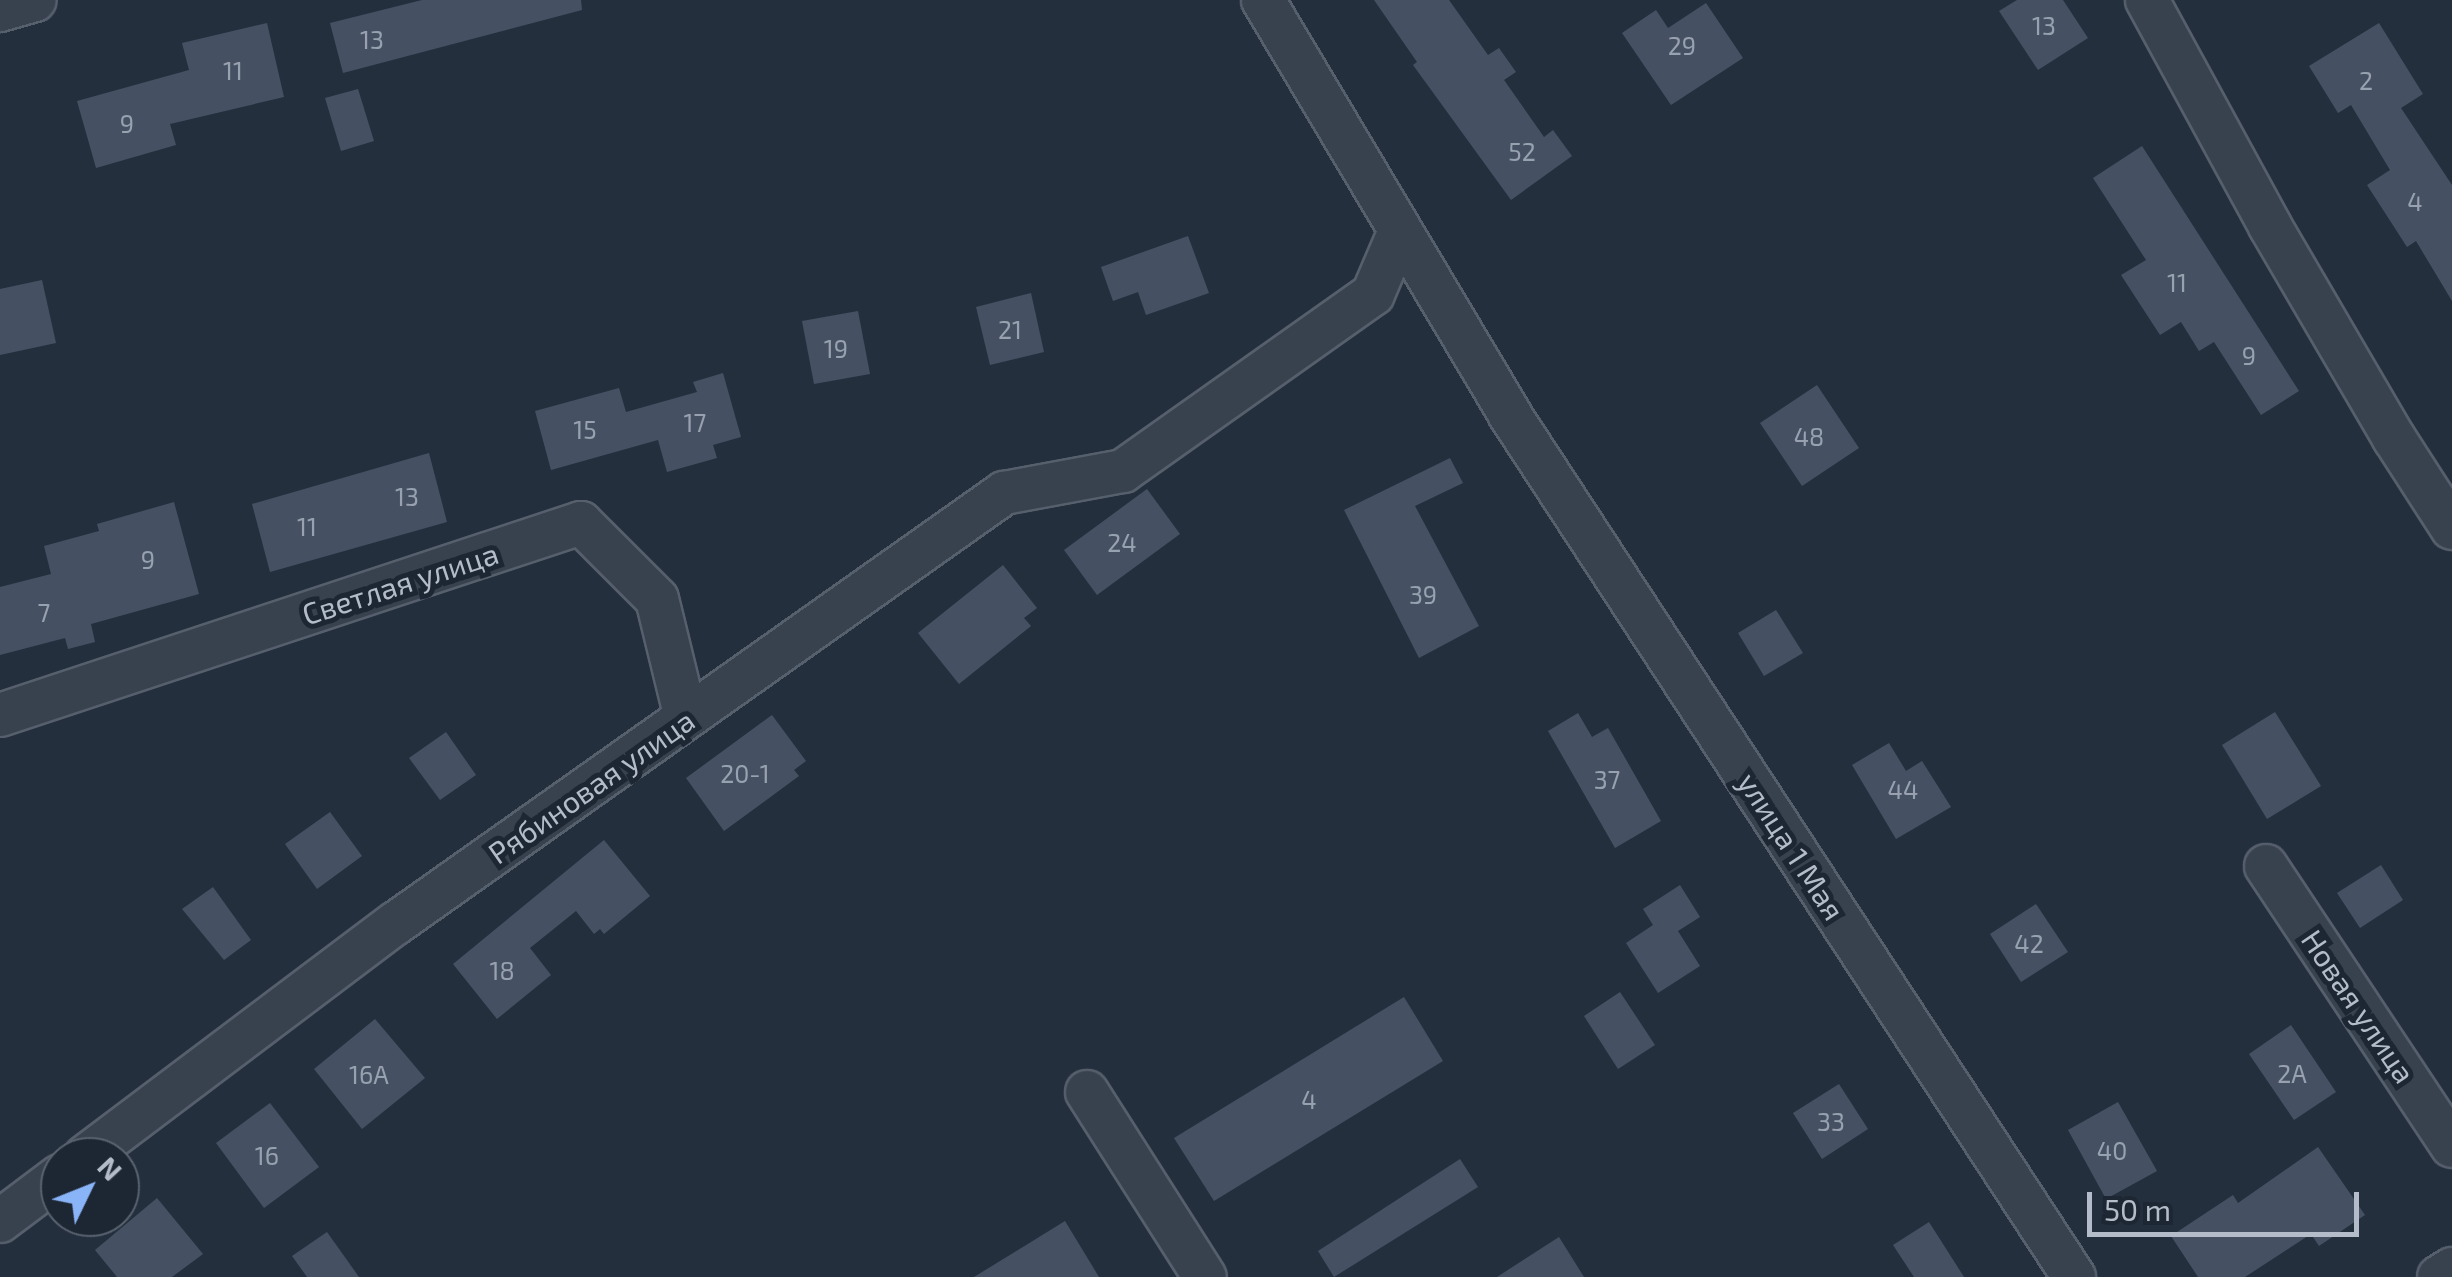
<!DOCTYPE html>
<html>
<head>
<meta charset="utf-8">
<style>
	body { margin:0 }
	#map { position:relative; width:2452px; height:1277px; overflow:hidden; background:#242f3e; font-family:"Exo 2",sans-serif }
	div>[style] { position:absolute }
	.building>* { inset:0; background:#455162 }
	.roads { filter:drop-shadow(2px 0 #565f6c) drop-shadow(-2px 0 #565f6c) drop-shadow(0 2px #565f6c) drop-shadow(0 -2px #565f6c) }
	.street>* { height:42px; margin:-21px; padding:0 21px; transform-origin:21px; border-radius:21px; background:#38414e }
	span { translate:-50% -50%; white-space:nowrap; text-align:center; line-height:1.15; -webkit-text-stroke:10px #1d2633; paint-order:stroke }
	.number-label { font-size:25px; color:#98a1af }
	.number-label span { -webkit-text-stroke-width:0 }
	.street-label { font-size:30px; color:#b4bcc9 }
	.north { position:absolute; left:40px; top:1137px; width:100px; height:100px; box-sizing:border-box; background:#1d2633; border:2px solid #59626f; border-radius:50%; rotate:47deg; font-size:28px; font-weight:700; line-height:40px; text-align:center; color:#b4bcc9 }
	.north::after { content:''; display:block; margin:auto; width:35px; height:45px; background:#8ab4f8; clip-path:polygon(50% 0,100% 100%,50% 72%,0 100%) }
	.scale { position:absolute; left:2087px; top:1192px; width:272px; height:45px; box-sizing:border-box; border:5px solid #b4bcc9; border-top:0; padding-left:12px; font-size:30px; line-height:35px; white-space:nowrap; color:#b4bcc9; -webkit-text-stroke:8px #1d2633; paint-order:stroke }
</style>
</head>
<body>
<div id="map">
	<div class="building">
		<div style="clip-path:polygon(422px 0,581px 0,582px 10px,343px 73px,330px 23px)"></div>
		<div style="clip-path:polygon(1374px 0,1449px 0,1488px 55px,1499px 48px,1516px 72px,1504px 80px,1544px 137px,1553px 130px,1572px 156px,1511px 200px,1413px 65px,1417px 62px)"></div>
		<div style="clip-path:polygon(2017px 0,2063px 0,2088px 38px,2038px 70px,1999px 11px)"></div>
		<div style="clip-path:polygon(1706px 3px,1743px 58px,1671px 105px,1622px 33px,1656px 10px,1668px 28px)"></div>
		<div style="clip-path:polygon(267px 23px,284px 97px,170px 124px,176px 145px,96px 168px,77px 101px,189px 70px,182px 43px)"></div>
		<div style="clip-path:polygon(2379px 23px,2423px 94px,2401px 108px,2452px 185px,2452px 301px,2416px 241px,2407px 247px,2367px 185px,2390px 170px,2351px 105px,2338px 113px,2309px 66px)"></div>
		<div style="clip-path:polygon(358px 89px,374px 141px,341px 151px,325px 98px)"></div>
		<div style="clip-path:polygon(2142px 146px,2299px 391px,2261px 415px,2214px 342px,2199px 351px,2181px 322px,2160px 335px,2121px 275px,2146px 260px,2093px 178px)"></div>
		<div style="clip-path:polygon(1188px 236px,1209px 293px,1146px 315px,1138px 292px,1113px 301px,1101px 267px)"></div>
		<div style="clip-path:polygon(42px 280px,56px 343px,0 355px,0 289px)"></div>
		<div style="clip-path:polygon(1031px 293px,1044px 352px,990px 365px,976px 307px)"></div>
		<div style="clip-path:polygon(858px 311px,870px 374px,814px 384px,802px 321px)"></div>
		<div style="clip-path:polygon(723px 373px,741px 437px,713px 445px,717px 458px,667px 472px,658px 440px,551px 470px,535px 411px,619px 388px,626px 412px,697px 392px,693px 382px)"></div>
		<div style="clip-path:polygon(1817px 385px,1859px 448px,1802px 486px,1760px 423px)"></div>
		<div style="clip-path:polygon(429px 453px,447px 522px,270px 572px,252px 504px)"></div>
		<div style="clip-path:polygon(1450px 458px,1463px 483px,1415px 506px,1479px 626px,1419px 658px,1344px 510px)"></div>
		<div style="clip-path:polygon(1147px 489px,1180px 534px,1097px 595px,1064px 550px)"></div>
		<div style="clip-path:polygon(174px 502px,199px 594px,91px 624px,95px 642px,68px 649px,65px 638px,0 655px,0 587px,51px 574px,44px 546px,99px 531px,97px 524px)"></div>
		<div style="clip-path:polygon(1003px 565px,1037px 608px,1024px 618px,1031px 626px,959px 684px,918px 633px)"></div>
		<div style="clip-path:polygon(1776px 610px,1803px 653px,1764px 676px,1738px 633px)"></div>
		<div style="clip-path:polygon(2275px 712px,2321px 786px,2267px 819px,2222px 745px)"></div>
		<div style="clip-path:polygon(1578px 713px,1592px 737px,1608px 728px,1661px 821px,1615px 848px,1548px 731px)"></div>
		<div style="clip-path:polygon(772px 715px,806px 761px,794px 770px,799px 776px,724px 831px,686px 778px)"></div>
		<div style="clip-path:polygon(446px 732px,476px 775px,440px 800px,409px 758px)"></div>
		<div style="clip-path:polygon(1889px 743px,1906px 771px,1922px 761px,1951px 807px,1896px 839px,1852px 765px)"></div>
		<div style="clip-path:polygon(330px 812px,362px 856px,317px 889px,285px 844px)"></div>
		<div style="clip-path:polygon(604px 840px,650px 896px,604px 934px,600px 929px,594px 934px,576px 911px,530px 948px,551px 975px,497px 1019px,453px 964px)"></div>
		<div style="clip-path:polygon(2381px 865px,2403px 900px,2360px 928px,2337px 893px)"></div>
		<div style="clip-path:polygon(1680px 885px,1700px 917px,1678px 931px,1700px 966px,1658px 993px,1626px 943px,1653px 925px,1643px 909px)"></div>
		<div style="clip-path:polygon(213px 887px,251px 940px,224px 960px,182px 909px)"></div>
		<div style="clip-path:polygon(2036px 904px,2068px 952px,2021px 982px,1990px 934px)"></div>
		<div style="clip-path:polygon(1620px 992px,1655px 1045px,1618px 1069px,1584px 1016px)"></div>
		<div style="clip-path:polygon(1404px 997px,1443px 1061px,1214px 1201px,1174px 1138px)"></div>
		<div style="clip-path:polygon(375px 1019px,425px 1078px,362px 1129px,314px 1069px)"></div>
		<div style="clip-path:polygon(2291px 1025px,2336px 1092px,2294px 1120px,2249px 1054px)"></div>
		<div style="clip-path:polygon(1839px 1084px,1868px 1129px,1822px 1159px,1793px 1113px)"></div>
		<div style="clip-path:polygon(2118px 1102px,2157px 1171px,2106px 1199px,2068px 1130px)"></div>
		<div style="clip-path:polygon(270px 1103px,319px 1167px,264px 1208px,216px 1143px)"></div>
		<div style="clip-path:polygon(2318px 1147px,2365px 1215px,2319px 1246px,2311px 1234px,2245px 1277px,2198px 1277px,2171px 1236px,2233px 1195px,2238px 1203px)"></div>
		<div style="clip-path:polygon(1460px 1159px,1478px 1187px,1334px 1277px,1318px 1251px)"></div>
		<div style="clip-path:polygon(157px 1198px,203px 1254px,172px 1277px,117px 1277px,95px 1250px)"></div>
		<div style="clip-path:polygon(1065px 1221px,1099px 1277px,974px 1277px)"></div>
		<div style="clip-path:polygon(1929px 1222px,1964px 1277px,1914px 1277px,1893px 1245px)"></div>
		<div style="clip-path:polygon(327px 1232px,359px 1277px,307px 1277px,292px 1256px)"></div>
		<div style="clip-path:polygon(1559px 1237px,1584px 1277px,1497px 1277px)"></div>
	</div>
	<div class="roads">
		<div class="street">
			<div style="left:1263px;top:0;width:483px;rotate:59.2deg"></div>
			<div style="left:1510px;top:415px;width:1030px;rotate:56.8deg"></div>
			<div style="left:2147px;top:0;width:257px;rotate:61.4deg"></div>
			<div style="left:2270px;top:226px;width:246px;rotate:59.7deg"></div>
			<div style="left:2394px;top:438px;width:107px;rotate:57.2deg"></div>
			<div style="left:0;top:10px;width:36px;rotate:-16deg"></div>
			<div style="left:0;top:715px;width:612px;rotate:-18.29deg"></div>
			<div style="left:581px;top:523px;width:107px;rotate:45deg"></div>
			<div style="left:657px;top:599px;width:122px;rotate:76.3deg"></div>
			<div style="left:2266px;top:866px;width:336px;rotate:56.4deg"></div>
			<div style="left:1087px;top:1092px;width:219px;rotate:57.5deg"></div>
			<div style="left:85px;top:1157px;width:389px;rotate:-37deg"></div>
			<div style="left:396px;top:923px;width:745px;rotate:-35.27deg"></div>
			<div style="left:1004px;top:493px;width:121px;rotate:-10.5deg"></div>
			<div style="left:1123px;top:471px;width:306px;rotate:-35.3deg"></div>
			<div style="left:1373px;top:294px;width:66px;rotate:-66.9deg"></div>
			<div style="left:0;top:1221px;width:75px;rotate:-36.9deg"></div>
			<div style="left:2439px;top:1277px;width:15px;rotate:-32deg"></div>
		</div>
	</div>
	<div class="number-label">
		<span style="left:2044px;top:25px">13</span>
		<span style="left:372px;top:39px">13</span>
		<span style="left:1682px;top:45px">29</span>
		<span style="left:233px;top:70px">11</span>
		<span style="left:2366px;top:80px">2</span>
		<span style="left:127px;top:123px">9</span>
		<span style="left:1522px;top:151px">52</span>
		<span style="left:2415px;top:201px">4</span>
		<span style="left:2177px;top:282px">11</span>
		<span style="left:1010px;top:329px">21</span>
		<span style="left:836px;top:348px">19</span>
		<span style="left:2249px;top:355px">9</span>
		<span style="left:695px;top:422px">17</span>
		<span style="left:585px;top:429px">15</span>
		<span style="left:1809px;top:436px">48</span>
		<span style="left:407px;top:496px">13</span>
		<span style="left:307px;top:526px">11</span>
		<span style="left:1122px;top:542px">24</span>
		<span style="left:148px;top:559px">9</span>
		<span style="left:1423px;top:594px">39</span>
		<span style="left:44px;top:612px">7</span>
		<span style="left:745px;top:773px">20-1</span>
		<span style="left:1607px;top:779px">37</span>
		<span style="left:1903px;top:789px">44</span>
		<span style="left:2029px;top:943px">42</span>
		<span style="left:502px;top:970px">18</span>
		<span style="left:2292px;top:1073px">2А</span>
		<span style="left:369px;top:1074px">16А</span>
		<span style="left:1309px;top:1099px">4</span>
		<span style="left:1831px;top:1121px">33</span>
		<span style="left:2112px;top:1150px">40</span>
		<span style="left:267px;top:1155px">16</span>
	</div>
	<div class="street-label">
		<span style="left:400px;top:583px;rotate:-18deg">Светлая улица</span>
		<span style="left:591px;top:786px;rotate:-35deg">Рябиновая улица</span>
		<span style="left:1792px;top:846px;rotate:57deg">улица 1 Мая</span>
		<span style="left:2359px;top:1006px;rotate:56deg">Новая улица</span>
	</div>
	<div class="north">N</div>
	<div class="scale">50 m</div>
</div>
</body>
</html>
